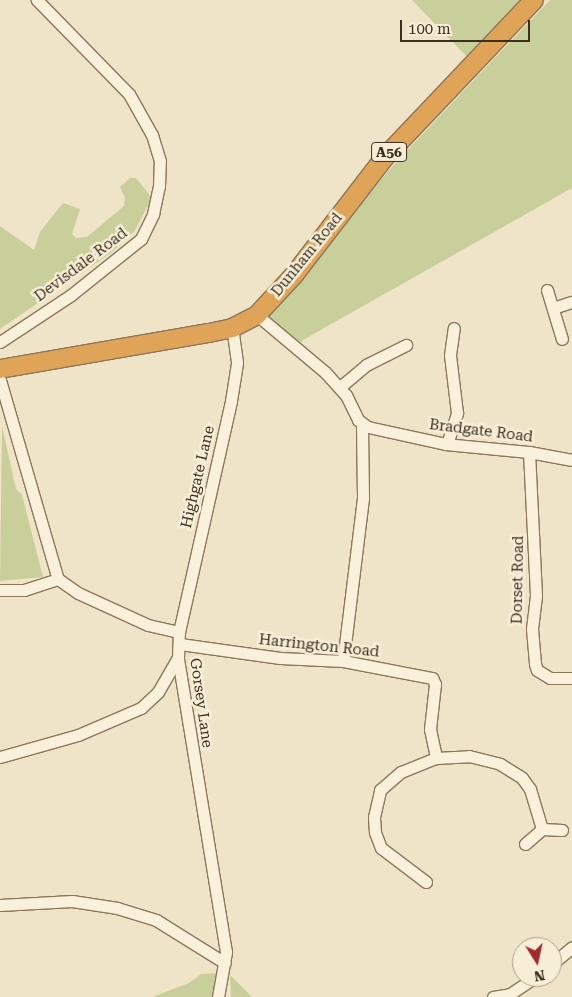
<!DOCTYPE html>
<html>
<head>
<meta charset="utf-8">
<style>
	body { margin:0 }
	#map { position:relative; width:572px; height:997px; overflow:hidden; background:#f0e4c8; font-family:"Roboto Serif",serif }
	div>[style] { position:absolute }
	.green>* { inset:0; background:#c9cf9b }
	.roads { filter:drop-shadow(1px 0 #8d765c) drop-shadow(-1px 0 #8d765c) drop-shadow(0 1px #8d765c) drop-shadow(0 -1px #8d765c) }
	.minor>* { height:11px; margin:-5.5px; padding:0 5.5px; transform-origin:5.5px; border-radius:5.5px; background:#faf1dc }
	.highway>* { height:18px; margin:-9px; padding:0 9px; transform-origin:9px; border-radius:9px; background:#e0a458 }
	span { translate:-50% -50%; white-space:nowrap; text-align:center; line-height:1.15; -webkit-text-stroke:5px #f7eed8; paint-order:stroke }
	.shield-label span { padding:1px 4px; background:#f7eed8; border:1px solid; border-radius:4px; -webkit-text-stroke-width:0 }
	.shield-label { font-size:14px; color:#3d2e20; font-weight:700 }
	.street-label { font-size:15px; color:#3d2e20 }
	.north { position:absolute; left:512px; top:937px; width:50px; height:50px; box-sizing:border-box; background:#f7eed8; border:1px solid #ada18e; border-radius:50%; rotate:170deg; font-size:14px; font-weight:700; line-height:20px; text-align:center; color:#3d2e20 }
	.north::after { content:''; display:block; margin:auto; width:18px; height:22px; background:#9e2a2b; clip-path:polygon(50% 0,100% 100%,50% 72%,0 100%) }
	.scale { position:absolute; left:400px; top:20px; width:130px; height:22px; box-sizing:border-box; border:2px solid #3d2e20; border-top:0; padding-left:6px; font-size:15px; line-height:18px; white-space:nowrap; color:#3d2e20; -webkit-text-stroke:4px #f7eed8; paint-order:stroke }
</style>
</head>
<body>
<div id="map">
	<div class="green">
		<div style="clip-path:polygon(412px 0,527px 0,468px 58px)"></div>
		<div style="clip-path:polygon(550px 0,572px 0,572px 188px,303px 340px,300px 345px,265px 316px,397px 161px)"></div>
		<div style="clip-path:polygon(130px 178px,136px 178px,152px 198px,134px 232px,111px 253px,0 329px,0 226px,34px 250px,40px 232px,63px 203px,80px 209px,72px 234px,76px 238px,87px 237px,124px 206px,125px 198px,120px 187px)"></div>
		<div style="clip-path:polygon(2px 426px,16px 489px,22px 495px,43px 577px,0 581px)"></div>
		<div style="clip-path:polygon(219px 973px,220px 997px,152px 997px,189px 983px,201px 974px)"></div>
		<div style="clip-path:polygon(230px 975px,252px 997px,231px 997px)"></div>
	</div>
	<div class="roads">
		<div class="minor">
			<div style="left:547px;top:290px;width:51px;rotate:73deg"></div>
			<div style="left:553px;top:308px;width:20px;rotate:-18deg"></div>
			<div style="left:257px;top:315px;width:89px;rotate:40deg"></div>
			<div style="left:325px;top:372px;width:31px;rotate:48deg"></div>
			<div style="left:346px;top:395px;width:28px;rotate:64deg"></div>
			<div style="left:358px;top:420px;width:12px;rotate:35deg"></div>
			<div style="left:368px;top:427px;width:79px;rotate:12.4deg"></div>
			<div style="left:445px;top:444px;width:84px;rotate:5.4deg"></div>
			<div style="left:529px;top:452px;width:44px;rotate:10.5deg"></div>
			<div style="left:0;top:342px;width:85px;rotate:-33.5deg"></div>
			<div style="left:71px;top:295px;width:90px;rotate:-38.7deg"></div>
			<div style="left:141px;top:239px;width:28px;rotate:-64deg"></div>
			<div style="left:153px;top:214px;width:29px;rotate:-78deg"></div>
			<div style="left:159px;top:186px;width:25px;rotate:-88deg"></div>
			<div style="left:160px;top:161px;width:27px;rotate:-107deg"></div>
			<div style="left:152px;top:135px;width:47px;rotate:-119.3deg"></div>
			<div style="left:129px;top:94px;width:132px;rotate:-134.4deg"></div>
			<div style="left:0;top:380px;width:207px;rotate:73.8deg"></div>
			<div style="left:58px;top:579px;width:24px;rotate:35deg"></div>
			<div style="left:78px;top:593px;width:77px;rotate:24.6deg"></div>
			<div style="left:148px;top:625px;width:32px;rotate:13deg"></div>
			<div style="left:340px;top:387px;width:34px;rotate:-40deg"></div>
			<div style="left:366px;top:365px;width:45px;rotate:-26.6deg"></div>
			<div style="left:447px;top:444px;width:33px;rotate:-72deg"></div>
			<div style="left:457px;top:413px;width:58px;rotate:-96.9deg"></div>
			<div style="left:450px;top:355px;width:27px;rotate:-82deg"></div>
			<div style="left:529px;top:452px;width:144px;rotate:87.2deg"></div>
			<div style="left:536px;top:596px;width:33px;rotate:97deg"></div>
			<div style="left:532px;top:629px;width:35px;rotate:85deg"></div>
			<div style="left:535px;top:664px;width:6px;rotate:72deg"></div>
			<div style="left:537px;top:670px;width:15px;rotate:32deg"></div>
			<div style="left:550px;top:678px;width:22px"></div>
			<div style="left:0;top:590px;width:24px"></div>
			<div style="left:24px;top:590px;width:36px;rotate:-18deg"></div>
			<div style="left:180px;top:644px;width:101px;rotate:8deg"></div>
			<div style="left:280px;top:658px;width:63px;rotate:2.7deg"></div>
			<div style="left:343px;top:661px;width:91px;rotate:10.8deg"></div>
			<div style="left:432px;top:678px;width:7px;rotate:63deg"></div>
			<div style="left:435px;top:684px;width:45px;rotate:96.3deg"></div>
			<div style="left:430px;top:729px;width:30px;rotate:78deg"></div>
			<div style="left:343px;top:661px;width:165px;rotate:-83deg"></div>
			<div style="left:363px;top:497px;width:73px;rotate:-90.8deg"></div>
			<div style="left:0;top:757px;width:81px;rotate:-15.8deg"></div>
			<div style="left:78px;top:735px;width:69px;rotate:-23.2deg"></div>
			<div style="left:141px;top:708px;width:23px;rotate:-43deg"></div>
			<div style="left:158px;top:692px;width:39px;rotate:-60deg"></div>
			<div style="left:525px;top:844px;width:23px;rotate:-41deg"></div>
			<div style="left:542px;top:829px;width:20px;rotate:3deg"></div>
			<div style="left:426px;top:882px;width:56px;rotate:-142.9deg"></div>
			<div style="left:381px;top:848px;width:17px;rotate:-111deg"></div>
			<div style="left:375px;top:832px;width:15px;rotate:-94deg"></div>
			<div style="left:374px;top:817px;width:28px;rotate:-77deg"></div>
			<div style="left:380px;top:790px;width:28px;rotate:-41deg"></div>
			<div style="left:401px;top:772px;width:38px;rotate:-22deg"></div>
			<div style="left:436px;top:758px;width:33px;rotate:-3deg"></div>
			<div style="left:469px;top:756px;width:32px;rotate:14deg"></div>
			<div style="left:500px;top:764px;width:26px;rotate:32deg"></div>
			<div style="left:522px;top:778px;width:14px;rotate:54deg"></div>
			<div style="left:530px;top:789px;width:42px;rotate:73.3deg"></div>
			<div style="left:0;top:905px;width:72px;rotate:-3.2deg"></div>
			<div style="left:72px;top:901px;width:46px;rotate:8.8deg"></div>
			<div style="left:117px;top:908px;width:41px;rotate:17.1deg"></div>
			<div style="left:156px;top:920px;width:81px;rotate:31.9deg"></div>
			<div style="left:552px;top:964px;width:26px;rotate:-40deg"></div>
			<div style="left:218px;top:997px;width:46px;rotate:-79.9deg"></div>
			<div style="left:226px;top:952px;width:298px;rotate:-99.3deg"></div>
			<div style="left:178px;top:658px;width:26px;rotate:-88deg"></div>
			<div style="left:179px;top:632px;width:237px;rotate:-77.3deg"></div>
			<div style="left:231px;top:401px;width:39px;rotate:-81deg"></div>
			<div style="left:237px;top:362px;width:34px;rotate:-98deg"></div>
			<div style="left:493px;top:997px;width:17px;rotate:-10deg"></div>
			<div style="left:510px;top:994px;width:30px;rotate:-34deg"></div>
		</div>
		<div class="highway">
			<div style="left:0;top:369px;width:212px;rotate:-9.8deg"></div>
			<div style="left:209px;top:333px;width:24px;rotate:-12deg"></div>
			<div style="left:232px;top:328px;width:28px;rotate:-27deg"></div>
			<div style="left:257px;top:315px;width:54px;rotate:-47.2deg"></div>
			<div style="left:294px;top:275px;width:149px;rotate:-52.4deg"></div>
			<div style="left:385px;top:157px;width:216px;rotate:-46.5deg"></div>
		</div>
	</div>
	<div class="shield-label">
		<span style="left:389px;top:152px">A56</span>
	</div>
	<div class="street-label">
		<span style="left:307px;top:255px;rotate:-51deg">Dunham Road</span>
		<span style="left:81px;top:265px;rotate:-37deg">Devisdale Road</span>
		<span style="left:481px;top:431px;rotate:7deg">Bradgate Road</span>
		<span style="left:198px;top:477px;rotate:-77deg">Highgate Lane</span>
		<span style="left:518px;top:580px;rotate:-89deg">Dorset Road</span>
		<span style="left:319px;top:646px;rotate:6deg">Harrington Road</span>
		<span style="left:201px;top:703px;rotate:82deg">Gorsey Lane</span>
	</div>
	<div class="north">N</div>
	<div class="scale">100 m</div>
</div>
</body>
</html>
